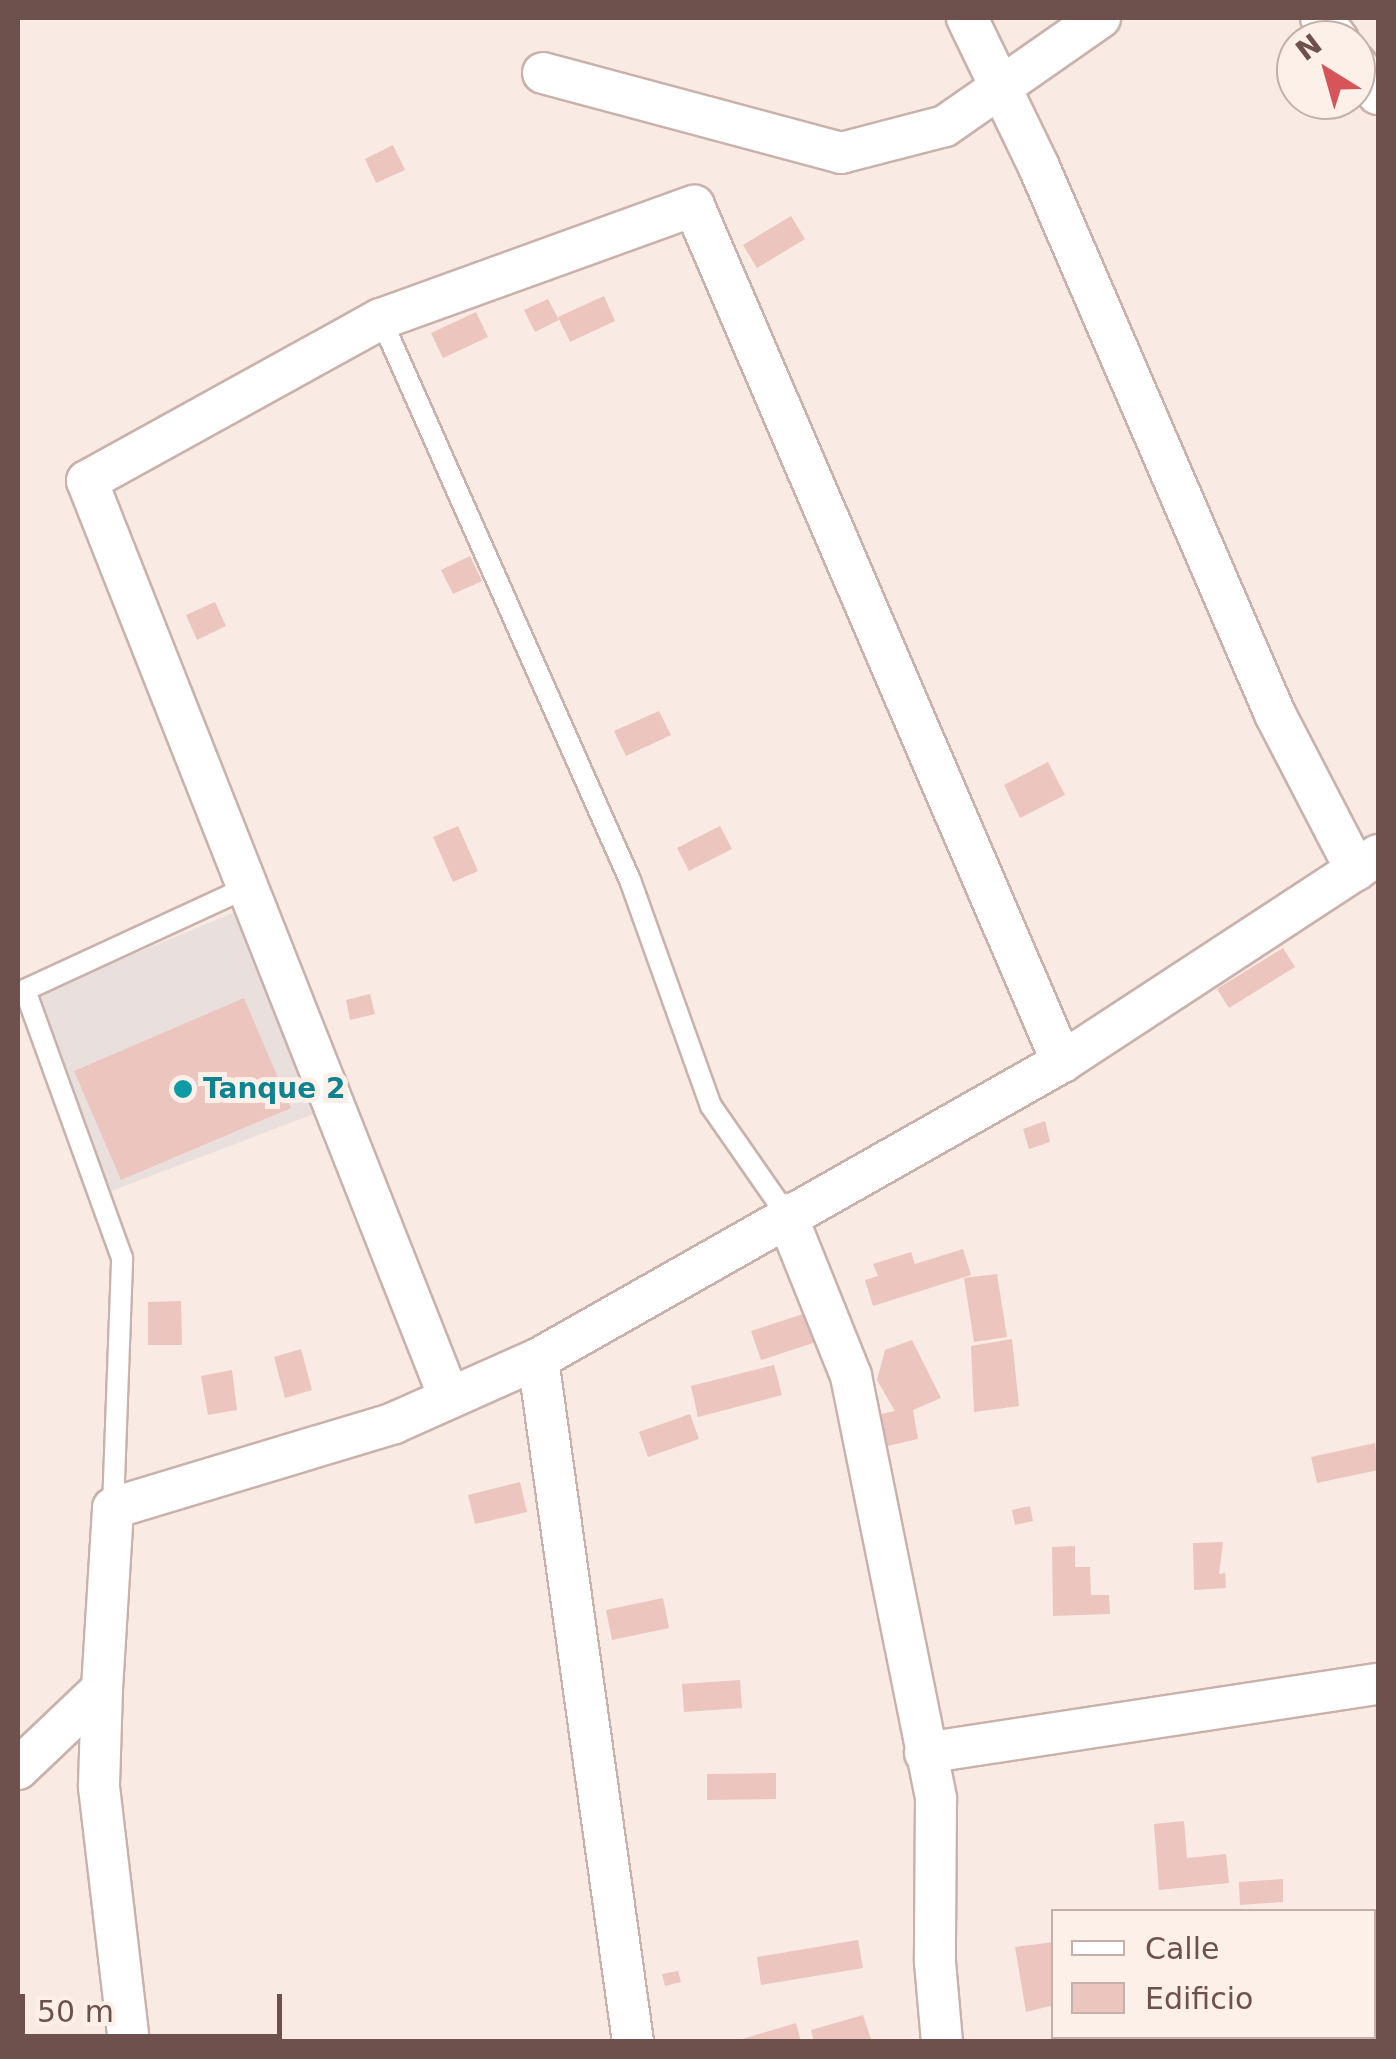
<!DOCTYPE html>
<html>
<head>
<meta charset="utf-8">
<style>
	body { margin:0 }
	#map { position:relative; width:1396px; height:2059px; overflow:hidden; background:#f9ebe3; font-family:"DejaVu Sans",sans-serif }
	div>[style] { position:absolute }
	.industrial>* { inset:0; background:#e9e0dd }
	.building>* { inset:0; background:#ecc5be }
	.roads { filter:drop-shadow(2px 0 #c9b2ab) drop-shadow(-2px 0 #c9b2ab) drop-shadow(0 2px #c9b2ab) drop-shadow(0 -2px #c9b2ab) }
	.lane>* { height:20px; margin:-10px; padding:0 10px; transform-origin:10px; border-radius:10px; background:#fff }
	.street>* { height:40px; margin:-20px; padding:0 20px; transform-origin:20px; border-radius:20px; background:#fff }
	.dots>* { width:28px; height:28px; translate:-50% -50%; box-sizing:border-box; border:5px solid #fdf0e9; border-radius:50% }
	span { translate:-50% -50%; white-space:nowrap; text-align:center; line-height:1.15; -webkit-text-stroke:10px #fdf0e9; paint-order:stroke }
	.culture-label { font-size:28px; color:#0d838f; font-weight:700 }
	.left { translate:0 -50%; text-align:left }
	.frame { position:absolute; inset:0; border:20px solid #6e504c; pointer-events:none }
	.legend { position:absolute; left:1051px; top:1909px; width:325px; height:130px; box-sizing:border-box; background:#fdf0e9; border:2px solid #c4b0aa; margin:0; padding:12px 18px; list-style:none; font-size:30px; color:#6e504c }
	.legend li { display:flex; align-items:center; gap:20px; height:50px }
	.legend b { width:50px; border:2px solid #c4b0aa }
	.north { position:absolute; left:1276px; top:20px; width:100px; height:100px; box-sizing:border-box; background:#fdf0e9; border:2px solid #c4b0aa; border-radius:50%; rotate:323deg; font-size:28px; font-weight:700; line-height:40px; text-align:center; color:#6e504c }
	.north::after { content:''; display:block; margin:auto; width:35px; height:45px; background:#d75558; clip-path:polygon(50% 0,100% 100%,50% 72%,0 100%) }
	.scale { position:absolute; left:20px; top:1994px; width:262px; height:45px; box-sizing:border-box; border:5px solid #6e504c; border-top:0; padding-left:12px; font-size:30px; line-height:35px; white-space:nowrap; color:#6e504c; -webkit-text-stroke:8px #fdf0e9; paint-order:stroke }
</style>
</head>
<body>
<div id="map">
	<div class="industrial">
		<div style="clip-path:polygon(240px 910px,322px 1111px,106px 1193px,35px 995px)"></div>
	</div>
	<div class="building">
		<div style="clip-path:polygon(393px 145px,405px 170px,376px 183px,365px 159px)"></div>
		<div style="clip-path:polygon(791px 216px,805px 239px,757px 268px,743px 245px)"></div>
		<div style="clip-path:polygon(604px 296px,615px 321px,570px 342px,558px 317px)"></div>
		<div style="clip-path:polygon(548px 299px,559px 320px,535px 332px,524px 310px)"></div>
		<div style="clip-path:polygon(476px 312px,488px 337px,443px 358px,431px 333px)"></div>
		<div style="clip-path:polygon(470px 556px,482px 581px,453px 594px,441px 570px)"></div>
		<div style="clip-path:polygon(215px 602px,226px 626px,197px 640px,186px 615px)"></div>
		<div style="clip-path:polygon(659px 711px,671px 735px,626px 756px,614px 731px)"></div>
		<div style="clip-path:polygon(1048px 762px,1065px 795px,1020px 818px,1004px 785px)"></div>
		<div style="clip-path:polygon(458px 826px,478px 871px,453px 882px,433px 837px)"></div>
		<div style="clip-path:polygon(720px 826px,732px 849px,689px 871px,677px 848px)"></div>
		<div style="clip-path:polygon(1283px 948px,1295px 967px,1229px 1008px,1217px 989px)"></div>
		<div style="clip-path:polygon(370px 994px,375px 1014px,350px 1020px,346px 1000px)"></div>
		<div style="clip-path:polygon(244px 998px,291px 1108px,121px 1180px,74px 1071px)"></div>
		<div style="clip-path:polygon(1045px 1121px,1050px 1142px,1029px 1149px,1023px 1129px)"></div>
		<div style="clip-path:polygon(963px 1249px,971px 1275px,873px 1306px,865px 1280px,878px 1276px,873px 1264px,911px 1252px,915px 1264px)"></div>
		<div style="clip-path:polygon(997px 1274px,1007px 1337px,974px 1342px,964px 1278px)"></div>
		<div style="clip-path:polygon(181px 1301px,182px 1345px,148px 1345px,148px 1302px)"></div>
		<div style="clip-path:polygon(806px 1313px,816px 1342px,761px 1360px,751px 1331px)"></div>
		<div style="clip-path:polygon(1012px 1339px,1019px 1406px,974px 1412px,971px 1346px)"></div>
		<div style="clip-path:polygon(912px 1340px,941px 1398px,913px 1410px,918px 1439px,879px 1448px,872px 1416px,895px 1411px,877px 1380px,885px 1350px)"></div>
		<div style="clip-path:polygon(301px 1349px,312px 1390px,285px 1398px,274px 1357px)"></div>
		<div style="clip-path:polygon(774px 1365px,782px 1395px,698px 1417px,691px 1386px)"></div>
		<div style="clip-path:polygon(232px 1370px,237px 1410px,208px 1415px,201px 1376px)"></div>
		<div style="clip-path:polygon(690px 1414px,699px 1439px,648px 1457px,639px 1432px)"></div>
		<div style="clip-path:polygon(1375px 1443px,1378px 1470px,1317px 1483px,1311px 1457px)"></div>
		<div style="clip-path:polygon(520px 1482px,527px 1512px,475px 1524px,468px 1495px)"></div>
		<div style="clip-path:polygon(1030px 1506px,1033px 1521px,1015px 1525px,1012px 1510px)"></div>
		<div style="clip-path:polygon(1223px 1542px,1219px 1574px,1225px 1573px,1226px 1588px,1194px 1590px,1193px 1543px)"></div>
		<div style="clip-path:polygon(1075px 1546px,1075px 1567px,1090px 1567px,1091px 1595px,1109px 1595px,1110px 1614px,1053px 1616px,1052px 1547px)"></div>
		<div style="clip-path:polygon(663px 1598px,669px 1628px,612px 1640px,606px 1610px)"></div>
		<div style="clip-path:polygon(740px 1680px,742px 1708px,684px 1712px,682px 1684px)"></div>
		<div style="clip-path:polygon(776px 1773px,776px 1799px,707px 1800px,707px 1774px)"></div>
		<div style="clip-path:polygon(1184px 1821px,1187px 1858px,1226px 1854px,1229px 1883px,1159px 1890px,1154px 1824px)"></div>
		<div style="clip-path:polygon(1283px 1879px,1283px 1902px,1240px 1905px,1239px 1882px)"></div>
		<div style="clip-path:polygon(858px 1940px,863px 1968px,761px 1985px,757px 1957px)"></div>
		<div style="clip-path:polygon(1054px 1942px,1054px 2005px,1026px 2012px,1015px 1947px)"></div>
		<div style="clip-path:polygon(678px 1971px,681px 1982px,665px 1986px,662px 1974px)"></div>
		<div style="clip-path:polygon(863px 2015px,872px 2042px,814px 2042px,811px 2030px)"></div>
		<div style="clip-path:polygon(796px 2023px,801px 2042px,736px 2042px,736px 2041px)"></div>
	</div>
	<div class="roads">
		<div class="lane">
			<div style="left:381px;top:319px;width:614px;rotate:66.07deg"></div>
			<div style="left:630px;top:880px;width:240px;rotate:70.3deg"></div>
			<div style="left:711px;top:1106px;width:131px;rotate:55.2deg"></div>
			<div style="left:113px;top:1508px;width:250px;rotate:-87.9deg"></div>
			<div style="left:122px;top:1258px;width:285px;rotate:-109.9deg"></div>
			<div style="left:25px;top:990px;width:246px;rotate:-24.8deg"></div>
		</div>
		<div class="street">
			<div style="left:967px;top:18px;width:165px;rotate:64.2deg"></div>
			<div style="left:1039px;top:167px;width:596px;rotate:66.66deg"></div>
			<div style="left:1275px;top:714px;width:176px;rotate:62.6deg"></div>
			<div style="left:1321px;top:18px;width:28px;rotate:52deg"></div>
			<div style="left:1356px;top:64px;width:37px;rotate:54deg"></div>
			<div style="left:543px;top:73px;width:309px;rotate:15deg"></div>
			<div style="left:841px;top:153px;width:107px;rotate:-14.6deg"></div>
			<div style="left:945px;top:126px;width:189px;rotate:-34.9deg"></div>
			<div style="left:786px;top:1214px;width:175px;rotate:68.1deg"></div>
			<div style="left:851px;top:1376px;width:431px;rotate:78.6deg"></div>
			<div style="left:936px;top:1799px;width:163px;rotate:90.4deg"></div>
			<div style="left:935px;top:1962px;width:80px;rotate:85deg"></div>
			<div style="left:538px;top:1359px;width:690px;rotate:82.08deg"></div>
			<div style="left:449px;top:1397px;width:985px;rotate:-111.56deg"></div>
			<div style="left:87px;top:481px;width:336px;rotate:-28.9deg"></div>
			<div style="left:381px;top:319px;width:333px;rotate:-19.9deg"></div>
			<div style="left:694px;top:206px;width:932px;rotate:66.74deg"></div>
			<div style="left:102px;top:1689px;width:181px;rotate:-86.5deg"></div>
			<div style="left:113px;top:1508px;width:294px;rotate:-16.8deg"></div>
			<div style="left:394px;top:1423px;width:158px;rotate:-24deg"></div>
			<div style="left:538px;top:1359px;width:602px;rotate:-29.54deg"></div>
			<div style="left:1062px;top:1062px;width:378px;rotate:-33.2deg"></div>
			<div style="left:925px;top:1753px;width:458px;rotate:-8.7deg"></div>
			<div style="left:18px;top:1769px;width:116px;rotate:-43.6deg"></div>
			<div style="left:102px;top:1689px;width:98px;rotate:91.8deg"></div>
			<div style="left:99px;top:1787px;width:257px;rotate:83.3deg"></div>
		</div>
	</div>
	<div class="dots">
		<div style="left:183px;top:1089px;background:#0f9aa8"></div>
	</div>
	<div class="culture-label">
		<span class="left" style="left:203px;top:1089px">Tanque 2</span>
	</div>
	<div class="frame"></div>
	<ul class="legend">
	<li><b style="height:12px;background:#fff"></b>Calle</li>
	<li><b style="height:28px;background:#ecc5be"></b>Edificio</li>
	</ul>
	<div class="north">N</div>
	<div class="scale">50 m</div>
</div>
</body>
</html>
